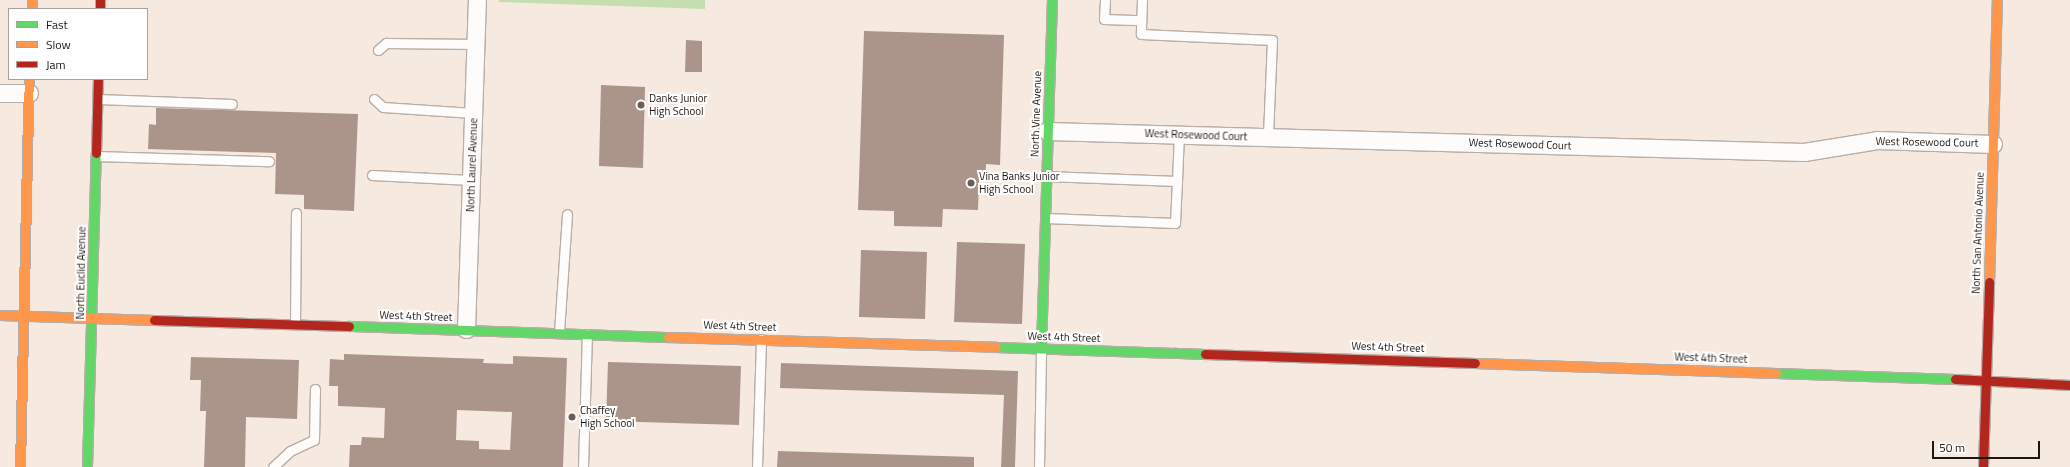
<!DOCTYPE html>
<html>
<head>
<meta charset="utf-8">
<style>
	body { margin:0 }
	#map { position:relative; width:2070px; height:467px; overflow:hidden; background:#f6e9e0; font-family:"Titillium Web",sans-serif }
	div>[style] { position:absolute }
	.green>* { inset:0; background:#c5deaf }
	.building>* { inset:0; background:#ab958a }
	.roads { filter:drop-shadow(1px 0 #b7ada7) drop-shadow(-1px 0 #b7ada7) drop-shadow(0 1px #b7ada7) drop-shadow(0 -1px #b7ada7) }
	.lane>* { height:9px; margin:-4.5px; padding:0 4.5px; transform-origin:4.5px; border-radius:4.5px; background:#fefcfa }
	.street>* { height:17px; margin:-8.5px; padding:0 8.5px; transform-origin:8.5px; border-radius:8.5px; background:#fefcfa }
	.fast>* { height:9px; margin:-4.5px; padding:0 4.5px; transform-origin:4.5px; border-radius:4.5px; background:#63d668 }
	.slow>* { height:9px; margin:-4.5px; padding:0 4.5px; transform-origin:4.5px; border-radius:4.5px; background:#ff974d }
	.jam>* { height:9px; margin:-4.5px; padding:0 4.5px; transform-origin:4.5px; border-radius:4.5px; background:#b3261e }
	.dots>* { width:11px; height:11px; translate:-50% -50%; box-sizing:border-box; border:2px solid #fff; border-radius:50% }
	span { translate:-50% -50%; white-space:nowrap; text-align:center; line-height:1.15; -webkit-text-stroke:4px #fff; paint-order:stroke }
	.poi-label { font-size:11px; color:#1d1510 }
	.left { translate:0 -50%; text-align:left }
	.street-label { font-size:11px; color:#1d1510 }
	.legend { position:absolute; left:8px; top:8px; width:140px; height:72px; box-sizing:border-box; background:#fff; border:1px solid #a5a19f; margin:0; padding:5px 7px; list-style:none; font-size:12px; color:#1d1510 }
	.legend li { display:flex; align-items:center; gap:8px; height:20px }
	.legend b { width:20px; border:1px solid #a5a19f }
	.scale { position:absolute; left:1932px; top:441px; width:108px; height:18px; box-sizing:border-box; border:2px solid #1d1510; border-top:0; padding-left:5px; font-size:12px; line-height:14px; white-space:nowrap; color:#1d1510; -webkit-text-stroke:3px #fff; paint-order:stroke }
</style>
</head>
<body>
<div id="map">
	<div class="green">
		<div style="clip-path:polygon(499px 0,705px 0,705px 9px,499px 2px)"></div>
	</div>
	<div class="building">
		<div style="clip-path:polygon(864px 31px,1004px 35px,1000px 165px,986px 164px,985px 181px,979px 181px,978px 210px,943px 209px,942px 227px,894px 226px,894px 211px,858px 210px)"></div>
		<div style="clip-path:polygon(686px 40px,702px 41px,702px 72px,685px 72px)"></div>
		<div style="clip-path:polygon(601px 85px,645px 87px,643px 168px,599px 166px)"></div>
		<div style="clip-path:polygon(156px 108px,358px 114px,354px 211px,304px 209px,304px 195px,275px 194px,276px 153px,148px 149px,149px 124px,156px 125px)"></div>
		<div style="clip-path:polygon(957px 242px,1025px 244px,1022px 324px,954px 322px)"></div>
		<div style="clip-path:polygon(861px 250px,927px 252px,925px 319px,859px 317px)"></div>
		<div style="clip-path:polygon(evenodd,344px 354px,484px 359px,483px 363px,513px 364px,513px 356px,567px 358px,563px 467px,349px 467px,350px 445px,361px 445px,362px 437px,384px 438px,385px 408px,338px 406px,338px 386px,329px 386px,330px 359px,344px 360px,344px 354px,457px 410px,512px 412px,510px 450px,479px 449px,479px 441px,456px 440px,457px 410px)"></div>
		<div style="clip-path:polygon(191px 357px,299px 360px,297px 419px,246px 417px,245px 467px,204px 467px,206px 411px,200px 411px,201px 380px,190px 380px)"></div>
		<div style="clip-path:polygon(608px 362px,741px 366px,739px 425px,606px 421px)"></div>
		<div style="clip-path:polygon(781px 363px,1018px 371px,1015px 467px,1001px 467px,1004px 395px,780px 388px)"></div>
		<div style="clip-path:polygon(778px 451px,974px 457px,974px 467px,777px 467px)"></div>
	</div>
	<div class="roads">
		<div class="lane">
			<div style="left:1105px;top:0;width:19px;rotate:93deg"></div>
			<div style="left:1104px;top:19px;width:37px;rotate:2deg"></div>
			<div style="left:1142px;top:0;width:34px;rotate:92deg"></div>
			<div style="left:1141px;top:34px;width:131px;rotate:2.6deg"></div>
			<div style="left:1272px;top:40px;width:97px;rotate:92.4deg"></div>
			<div style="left:378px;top:50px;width:11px;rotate:-41deg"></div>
			<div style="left:386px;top:43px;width:90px;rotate:0.6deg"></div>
			<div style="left:98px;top:99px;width:134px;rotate:2.1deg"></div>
			<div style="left:374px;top:99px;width:12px;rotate:42deg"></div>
			<div style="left:383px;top:107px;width:90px;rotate:3.8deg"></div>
			<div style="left:96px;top:156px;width:173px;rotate:1.7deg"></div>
			<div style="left:372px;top:175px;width:99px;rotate:2.9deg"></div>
			<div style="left:1177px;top:181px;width:47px;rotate:-87.6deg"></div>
			<div style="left:1045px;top:218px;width:130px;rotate:2.2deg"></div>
			<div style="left:1175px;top:223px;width:42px;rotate:-87.3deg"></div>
			<div style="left:1177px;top:181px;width:131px;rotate:-177.8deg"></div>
			<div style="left:295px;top:324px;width:111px;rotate:-89.5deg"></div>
			<div style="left:559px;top:332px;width:118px;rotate:-86.1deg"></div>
			<div style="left:273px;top:467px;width:23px;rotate:-43deg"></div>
			<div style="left:290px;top:451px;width:26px;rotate:-25deg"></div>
			<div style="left:314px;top:440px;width:51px;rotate:-88.9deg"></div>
			<div style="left:583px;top:467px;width:133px;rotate:-88.3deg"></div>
			<div style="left:757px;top:467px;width:128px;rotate:-88.2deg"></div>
			<div style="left:1039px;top:467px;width:119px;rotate:-89deg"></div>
		</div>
		<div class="street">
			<div style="left:0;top:93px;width:29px"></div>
			<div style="left:1047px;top:131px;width:757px;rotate:1.59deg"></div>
			<div style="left:1804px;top:152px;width:74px;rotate:-9.3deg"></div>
			<div style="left:1877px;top:140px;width:116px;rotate:2deg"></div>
			<div style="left:466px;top:329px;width:329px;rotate:-88.1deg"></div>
		</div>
		<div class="fast">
			<div style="left:349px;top:326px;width:319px;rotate:2deg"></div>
			<div style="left:996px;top:347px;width:209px;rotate:1.9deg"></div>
			<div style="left:1041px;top:348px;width:348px;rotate:-88.2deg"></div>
			<div style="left:1776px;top:373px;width:179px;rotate:1.9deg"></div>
			<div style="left:87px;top:467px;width:314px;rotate:-88.4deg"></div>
		</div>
		<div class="slow">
			<div style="left:32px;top:0;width:9px;rotate:90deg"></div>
			<div style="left:1989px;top:282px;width:282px;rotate:-88.4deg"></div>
			<div style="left:0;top:315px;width:154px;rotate:1.9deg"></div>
			<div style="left:668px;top:337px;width:328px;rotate:1.7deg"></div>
			<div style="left:1475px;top:363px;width:301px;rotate:1.9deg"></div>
			<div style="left:20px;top:467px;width:388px;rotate:-88.7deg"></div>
		</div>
		<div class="jam">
			<div style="left:100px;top:0;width:9px;rotate:90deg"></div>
			<div style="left:96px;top:153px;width:74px;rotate:-88.5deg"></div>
			<div style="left:154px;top:320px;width:195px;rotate:1.8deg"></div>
			<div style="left:1205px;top:354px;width:270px;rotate:1.9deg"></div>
			<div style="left:1955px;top:379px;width:115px;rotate:3deg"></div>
			<div style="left:1983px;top:467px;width:185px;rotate:-88.1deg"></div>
		</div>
	</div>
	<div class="dots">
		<div style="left:641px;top:105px;background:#695f59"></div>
		<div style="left:971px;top:183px;background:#695f59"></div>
		<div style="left:572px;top:417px;background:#695f59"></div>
	</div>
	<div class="poi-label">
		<span class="left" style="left:649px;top:105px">Danks Junior<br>High School</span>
		<span class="left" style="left:979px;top:183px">Vina Banks Junior<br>High School</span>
		<span class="left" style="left:580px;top:417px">Chaffey<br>High School</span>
	</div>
	<div class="street-label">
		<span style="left:1036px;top:114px;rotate:-88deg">North Vine Avenue</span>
		<span style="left:1196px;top:135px;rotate:2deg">West Rosewood Court</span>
		<span style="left:1927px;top:142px;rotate:1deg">West Rosewood Court</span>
		<span style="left:1520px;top:144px;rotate:2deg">West Rosewood Court</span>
		<span style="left:472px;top:165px;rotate:-88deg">North Laurel Avenue</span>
		<span style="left:1978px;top:233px;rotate:-88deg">North San Antonio Avenue</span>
		<span style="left:81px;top:273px;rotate:-89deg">North Euclid Avenue</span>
		<span style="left:416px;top:316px;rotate:2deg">West 4th Street</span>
		<span style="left:740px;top:326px;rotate:2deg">West 4th Street</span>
		<span style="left:1064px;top:337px;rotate:2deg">West 4th Street</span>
		<span style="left:1388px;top:347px;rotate:2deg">West 4th Street</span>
		<span style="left:1711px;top:358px;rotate:2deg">West 4th Street</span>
	</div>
	<ul class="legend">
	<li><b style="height:5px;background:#63d668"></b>Fast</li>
	<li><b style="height:5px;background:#ff974d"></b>Slow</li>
	<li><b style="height:5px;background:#b3261e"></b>Jam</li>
	</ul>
	<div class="scale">50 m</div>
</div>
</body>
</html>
